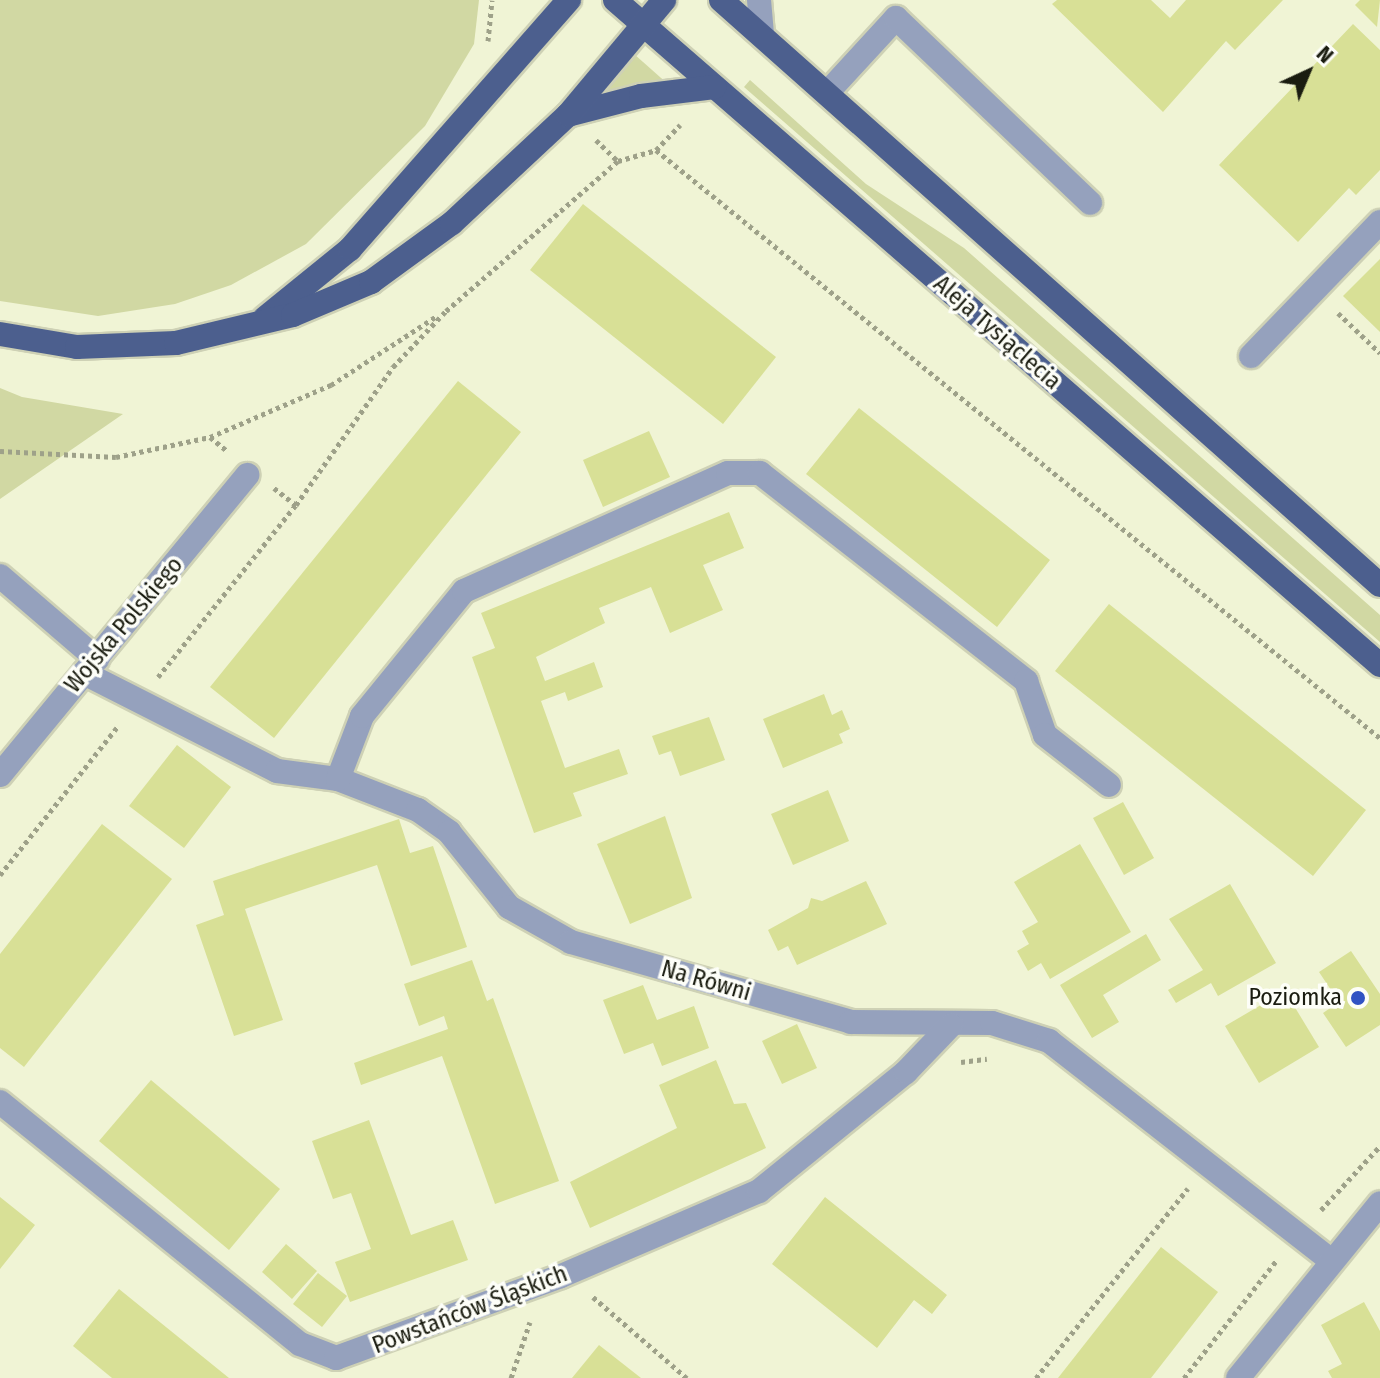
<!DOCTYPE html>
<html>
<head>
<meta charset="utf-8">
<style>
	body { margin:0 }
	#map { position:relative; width:1380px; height:1378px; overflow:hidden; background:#f0f4d5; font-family:"Fira Sans Condensed",sans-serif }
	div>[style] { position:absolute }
	.green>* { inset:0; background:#d1d8a3 }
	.building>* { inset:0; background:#d8e096 }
	.path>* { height:5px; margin-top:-2.5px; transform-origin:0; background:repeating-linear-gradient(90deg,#9ea189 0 4px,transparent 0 8px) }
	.roads { filter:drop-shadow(2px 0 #ced1b5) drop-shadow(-2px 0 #ced1b5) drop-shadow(0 2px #ced1b5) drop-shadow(0 -2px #ced1b5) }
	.minor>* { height:24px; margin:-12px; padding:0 12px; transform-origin:12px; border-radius:12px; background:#95a1bd }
	.major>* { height:24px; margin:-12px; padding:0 12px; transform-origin:12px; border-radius:12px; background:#4c5f8e }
	.dots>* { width:22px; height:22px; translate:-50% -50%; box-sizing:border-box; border:4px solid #fdfef8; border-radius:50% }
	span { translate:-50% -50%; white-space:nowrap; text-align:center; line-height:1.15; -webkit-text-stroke:7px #fdfef8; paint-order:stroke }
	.street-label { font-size:24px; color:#1a1c10 }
	.poi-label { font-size:24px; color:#1a1c10 }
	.right { translate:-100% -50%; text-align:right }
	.north { position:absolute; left:1268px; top:32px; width:80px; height:80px; -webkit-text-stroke:6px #fdfef8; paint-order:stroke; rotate:44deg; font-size:22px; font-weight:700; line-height:32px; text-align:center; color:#1a1c10 }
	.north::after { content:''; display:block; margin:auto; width:28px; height:36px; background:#1a1c10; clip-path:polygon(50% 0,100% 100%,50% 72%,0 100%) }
</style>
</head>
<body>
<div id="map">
	<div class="green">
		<div style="clip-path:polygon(0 0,479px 0,474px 44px,425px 126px,306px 244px,231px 285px,175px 304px,98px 316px,0 301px)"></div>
		<div style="clip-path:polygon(634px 54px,669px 85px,600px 95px)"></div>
		<div style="clip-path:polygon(750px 80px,866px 184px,964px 248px,1380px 615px,1380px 642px,744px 87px)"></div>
		<div style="clip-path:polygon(0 388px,22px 397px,123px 414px,0 499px)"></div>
	</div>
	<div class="building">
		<div style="clip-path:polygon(1057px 0,1151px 0,1170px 18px,1186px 0,1283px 0,1235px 50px,1226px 41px,1163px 112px,1052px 4px)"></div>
		<div style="clip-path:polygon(1360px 0,1380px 0,1377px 27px,1355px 5px)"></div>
		<div style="clip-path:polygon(1353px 24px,1380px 50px,1380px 170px,1356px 195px,1349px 188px,1298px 242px,1219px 165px)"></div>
		<div style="clip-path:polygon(583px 204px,776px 357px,723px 424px,530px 270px)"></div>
		<div style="clip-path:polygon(1380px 259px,1380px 332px,1343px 296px)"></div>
		<div style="clip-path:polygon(458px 381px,521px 432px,274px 738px,210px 687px)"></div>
		<div style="clip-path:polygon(859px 408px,1050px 560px,997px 627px,806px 474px)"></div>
		<div style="clip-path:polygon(649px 431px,670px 477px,603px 507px,583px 460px)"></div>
		<div style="clip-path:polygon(729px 512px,744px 548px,703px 565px,723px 610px,670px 633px,651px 587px,599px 608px,605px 623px,536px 657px,545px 681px,594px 662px,603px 687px,568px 701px,565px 692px,541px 701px,565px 768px,619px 749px,628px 774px,573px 793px,582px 816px,534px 833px,472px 657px,495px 648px,481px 613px)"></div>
		<div style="clip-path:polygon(1109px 604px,1366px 810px,1313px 876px,1055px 671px)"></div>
		<div style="clip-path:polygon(824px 694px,832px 715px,842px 710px,850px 729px,839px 734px,843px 743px,783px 768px,763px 719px)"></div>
		<div style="clip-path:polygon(709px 717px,725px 760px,680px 776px,671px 751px,659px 755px,652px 736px)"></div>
		<div style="clip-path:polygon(177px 745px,231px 787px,184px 848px,129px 806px)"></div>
		<div style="clip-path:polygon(828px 790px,849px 841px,793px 865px,771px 814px)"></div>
		<div style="clip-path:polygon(1123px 802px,1154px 858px,1124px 875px,1093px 818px)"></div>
		<div style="clip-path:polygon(665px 816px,692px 898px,630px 924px,597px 844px)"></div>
		<div style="clip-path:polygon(399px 819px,410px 853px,433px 846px,467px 947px,411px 966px,377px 865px,245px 909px,283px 1020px,234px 1036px,196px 925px,224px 915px,213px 881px)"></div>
		<div style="clip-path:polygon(102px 824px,172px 879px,24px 1067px,0 1048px,0 954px)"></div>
		<div style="clip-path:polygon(1080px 844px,1131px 932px,1050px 979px,1041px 963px,1028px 971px,1017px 951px,1029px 944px,1022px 931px,1038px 922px,1014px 882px)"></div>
		<div style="clip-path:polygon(866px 881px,887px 924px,797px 965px,788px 946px,778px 951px,768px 930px,808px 908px,811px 898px,822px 901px)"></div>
		<div style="clip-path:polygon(1230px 884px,1276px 963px,1218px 996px,1211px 983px,1176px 1003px,1168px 990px,1203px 970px,1169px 919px)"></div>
		<div style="clip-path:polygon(1146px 934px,1161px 960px,1103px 995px,1119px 1022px,1092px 1038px,1060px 985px)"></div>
		<div style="clip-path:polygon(1351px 951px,1380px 994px,1380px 1025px,1346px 1047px,1323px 1013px,1339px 1002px,1319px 972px)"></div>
		<div style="clip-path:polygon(472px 960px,487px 1001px,493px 998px,559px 1181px,495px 1204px,442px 1056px,361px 1085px,354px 1063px,448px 1029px,444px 1016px,419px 1026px,404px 984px)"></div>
		<div style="clip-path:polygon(643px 985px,657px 1020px,694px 1006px,709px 1048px,662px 1066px,653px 1043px,624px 1054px,603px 1000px)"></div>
		<div style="clip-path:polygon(1285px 991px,1319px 1047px,1259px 1083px,1225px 1026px)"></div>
		<div style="clip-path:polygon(797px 1024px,817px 1068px,782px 1084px,762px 1041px)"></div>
		<div style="clip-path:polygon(716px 1060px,734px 1104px,746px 1103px,766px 1148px,590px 1228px,570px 1182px,677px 1128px,659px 1085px)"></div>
		<div style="clip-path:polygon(151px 1080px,280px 1189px,229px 1250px,99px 1141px)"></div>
		<div style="clip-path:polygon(369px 1120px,411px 1235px,453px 1220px,468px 1260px,350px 1302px,335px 1262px,371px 1249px,351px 1193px,333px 1199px,312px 1141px)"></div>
		<div style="clip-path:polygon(0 1197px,35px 1225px,0 1269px)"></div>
		<div style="clip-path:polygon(825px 1197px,947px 1295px,932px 1314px,914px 1300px,877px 1348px,772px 1264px)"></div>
		<div style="clip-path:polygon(286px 1244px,317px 1271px,292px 1299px,262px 1272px)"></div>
		<div style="clip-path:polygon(1161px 1247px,1218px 1292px,1151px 1378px,1058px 1378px)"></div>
		<div style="clip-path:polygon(318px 1273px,347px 1296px,322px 1327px,293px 1304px)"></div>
		<div style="clip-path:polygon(119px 1289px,229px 1378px,112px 1378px,73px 1346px)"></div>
		<div style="clip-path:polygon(1364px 1302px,1380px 1331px,1380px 1378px,1332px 1378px,1328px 1371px,1342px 1364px,1321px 1325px)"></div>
		<div style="clip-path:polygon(599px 1345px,641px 1378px,572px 1378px)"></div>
	</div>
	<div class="path">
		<div style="left:488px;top:41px;width:41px;rotate:-84.4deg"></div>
		<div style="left:596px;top:140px;width:30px;rotate:44deg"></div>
		<div style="left:618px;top:161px;width:40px;rotate:-16deg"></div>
		<div style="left:656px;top:150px;width:933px;rotate:39.08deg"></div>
		<div style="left:656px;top:150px;width:35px;rotate:-46deg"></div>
		<div style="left:1338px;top:313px;width:58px;rotate:43.6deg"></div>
		<div style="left:210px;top:437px;width:21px;rotate:39deg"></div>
		<div style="left:0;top:451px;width:116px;rotate:3deg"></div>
		<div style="left:116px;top:457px;width:96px;rotate:-12deg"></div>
		<div style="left:210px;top:437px;width:132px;rotate:-23.3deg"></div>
		<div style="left:331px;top:385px;width:126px;rotate:-33.1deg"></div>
		<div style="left:274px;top:488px;width:28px;rotate:38deg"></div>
		<div style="left:158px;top:677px;width:221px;rotate:-51.3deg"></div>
		<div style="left:296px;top:505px;width:169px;rotate:-54.9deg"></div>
		<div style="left:393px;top:367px;width:77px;rotate:-46.6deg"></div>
		<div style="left:446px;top:311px;width:228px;rotate:-41.1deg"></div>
		<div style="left:0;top:875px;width:191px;rotate:-51.6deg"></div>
		<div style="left:961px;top:1062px;width:26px;rotate:-7deg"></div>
		<div style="left:1321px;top:1210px;width:87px;rotate:-47.3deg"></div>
		<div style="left:593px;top:1297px;width:124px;rotate:40.8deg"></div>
		<div style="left:511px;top:1378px;width:59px;rotate:-71.3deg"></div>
		<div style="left:1036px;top:1378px;width:243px;rotate:-51.3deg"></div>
		<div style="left:1184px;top:1378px;width:150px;rotate:-51.8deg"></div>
	</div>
	<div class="roads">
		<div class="minor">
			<div style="left:759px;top:0;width:36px;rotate:85deg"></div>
			<div style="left:827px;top:93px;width:102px;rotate:-47.4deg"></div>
			<div style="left:896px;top:18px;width:268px;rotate:43.6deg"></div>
			<div style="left:1251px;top:356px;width:186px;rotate:-46.1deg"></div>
			<div style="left:0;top:576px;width:128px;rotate:40.6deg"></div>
			<div style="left:84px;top:673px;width:216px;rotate:26.9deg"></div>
			<div style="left:277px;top:771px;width:62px;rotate:7.5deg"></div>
			<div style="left:338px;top:779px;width:86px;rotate:21.2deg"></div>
			<div style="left:418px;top:810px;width:38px;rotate:35deg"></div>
			<div style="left:449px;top:832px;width:96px;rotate:51.3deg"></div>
			<div style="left:509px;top:907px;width:71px;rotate:29.4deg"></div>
			<div style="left:571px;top:942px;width:291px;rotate:15.9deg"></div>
			<div style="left:851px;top:1022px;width:141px;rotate:0.4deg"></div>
			<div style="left:992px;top:1023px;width:60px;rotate:17.5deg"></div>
			<div style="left:1049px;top:1041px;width:358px;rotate:37.9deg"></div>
			<div style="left:0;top:775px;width:389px;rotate:-50.5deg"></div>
			<div style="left:338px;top:779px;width:67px;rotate:-69.1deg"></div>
			<div style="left:362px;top:716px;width:161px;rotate:-50.8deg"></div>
			<div style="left:464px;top:591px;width:289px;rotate:-24.1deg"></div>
			<div style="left:728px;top:473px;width:32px"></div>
			<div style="left:760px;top:473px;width:338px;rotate:38deg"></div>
			<div style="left:1026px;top:681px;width:57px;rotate:70.6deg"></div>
			<div style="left:1045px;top:735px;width:81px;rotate:38deg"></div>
			<div style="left:0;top:1102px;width:385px;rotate:38.9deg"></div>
			<div style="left:300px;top:1344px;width:39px;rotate:21deg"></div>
			<div style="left:336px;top:1358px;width:239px;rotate:-20deg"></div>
			<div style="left:561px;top:1276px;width:215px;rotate:-23.2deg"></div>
			<div style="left:759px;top:1191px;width:189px;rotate:-39deg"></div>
			<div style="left:906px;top:1072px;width:65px;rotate:-46.2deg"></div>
			<div style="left:1238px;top:1378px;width:225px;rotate:-50.9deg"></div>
		</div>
		<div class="major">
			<div style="left:615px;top:0;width:1014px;rotate:41deg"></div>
			<div style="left:721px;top:0;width:881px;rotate:41.6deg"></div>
			<div style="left:568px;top:115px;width:75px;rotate:-14.6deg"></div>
			<div style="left:641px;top:96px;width:74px;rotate:-7deg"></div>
			<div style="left:265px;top:318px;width:109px;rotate:-39.1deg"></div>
			<div style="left:350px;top:249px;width:332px;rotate:-48.7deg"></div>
			<div style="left:0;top:334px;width:78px;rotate:9.6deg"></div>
			<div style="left:77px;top:347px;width:99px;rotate:-2.3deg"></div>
			<div style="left:176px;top:343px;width:120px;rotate:-13.5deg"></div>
			<div style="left:293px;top:315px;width:85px;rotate:-22.9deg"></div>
			<div style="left:371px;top:282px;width:100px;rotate:-36.1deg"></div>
			<div style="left:452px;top:223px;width:158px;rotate:-43deg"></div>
			<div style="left:568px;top:115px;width:150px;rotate:-50.1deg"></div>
		</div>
	</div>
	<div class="dots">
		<div style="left:1358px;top:998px;background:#3153c3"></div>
	</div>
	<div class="street-label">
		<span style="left:997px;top:333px;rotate:41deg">Aleja Tysiąclecia</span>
		<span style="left:124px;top:625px;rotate:-50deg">Wojska Polskiego</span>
		<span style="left:706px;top:981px;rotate:16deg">Na Równi</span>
		<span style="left:470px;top:1310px;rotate:-21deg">Powstańców Śląskich</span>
	</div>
	<div class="poi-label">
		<span class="right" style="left:1342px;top:998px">Poziomka</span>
	</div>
	<div class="north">N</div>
</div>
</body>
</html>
